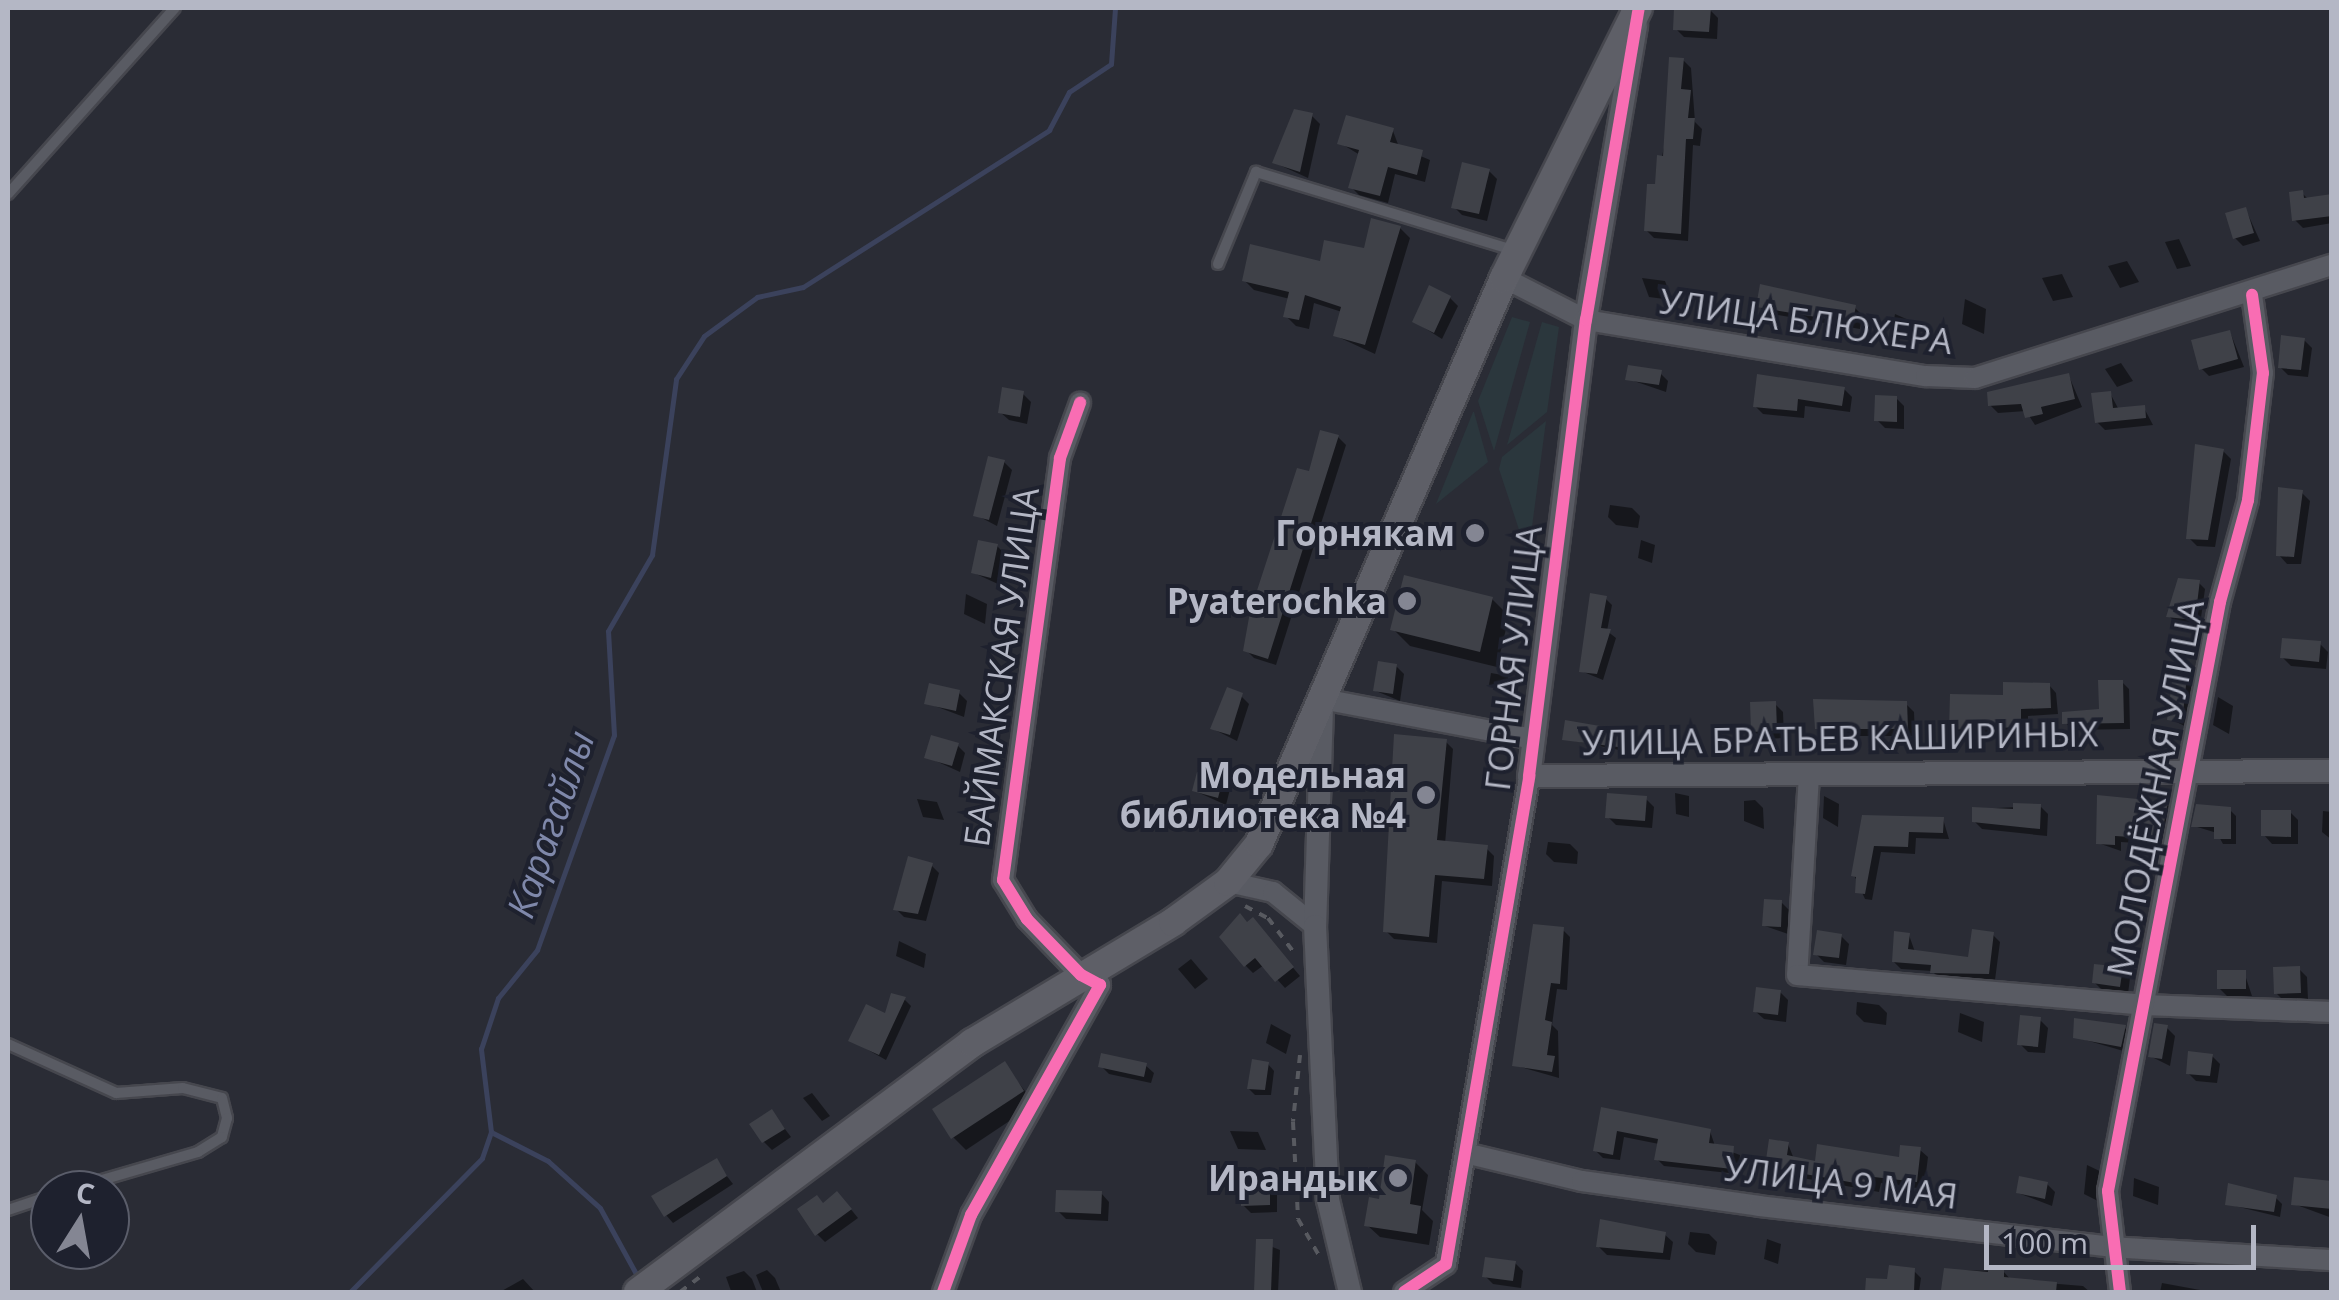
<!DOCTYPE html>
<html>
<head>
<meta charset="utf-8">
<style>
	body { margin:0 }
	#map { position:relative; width:2339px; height:1300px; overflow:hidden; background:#2a2c35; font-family:"Open Sans",sans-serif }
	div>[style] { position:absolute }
	.green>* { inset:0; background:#2b373d }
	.shadow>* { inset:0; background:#0007 }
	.stream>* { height:5px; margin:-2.5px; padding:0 2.5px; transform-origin:2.5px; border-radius:2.5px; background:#3b425c }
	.building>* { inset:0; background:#3f4148 }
	.path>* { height:4px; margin-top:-2px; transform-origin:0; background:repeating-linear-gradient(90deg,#585a60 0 8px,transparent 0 16px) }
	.roads { filter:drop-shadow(2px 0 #46474e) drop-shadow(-2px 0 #46474e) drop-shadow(0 2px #46474e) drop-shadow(0 -2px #46474e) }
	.service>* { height:10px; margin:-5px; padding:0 5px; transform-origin:5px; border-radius:5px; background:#595b63 }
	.minor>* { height:20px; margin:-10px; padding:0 10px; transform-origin:10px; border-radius:10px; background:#595b63 }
	.tertiary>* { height:22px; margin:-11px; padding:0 11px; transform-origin:11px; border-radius:11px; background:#595b63 }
	.secondary>* { height:28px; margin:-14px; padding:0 14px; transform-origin:14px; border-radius:14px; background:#5e5f67 }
	.cycleway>* { height:12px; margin:-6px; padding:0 6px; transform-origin:6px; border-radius:6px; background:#f96db3 }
	.dots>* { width:28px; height:28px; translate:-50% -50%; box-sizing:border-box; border:5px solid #1e212e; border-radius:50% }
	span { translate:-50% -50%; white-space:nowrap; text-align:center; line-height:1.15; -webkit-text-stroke:8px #1e212e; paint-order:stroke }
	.street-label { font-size:35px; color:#b4b7c5 }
	.poi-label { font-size:35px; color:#b4b7c5; font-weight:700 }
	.right { translate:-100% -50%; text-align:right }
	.water-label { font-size:38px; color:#7f88aa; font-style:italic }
	.frame { position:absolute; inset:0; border:10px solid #b4b7c5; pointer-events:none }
	.north { position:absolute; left:30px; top:1170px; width:100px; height:100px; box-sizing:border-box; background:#1e212e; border:2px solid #5a5d6a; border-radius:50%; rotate:11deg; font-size:28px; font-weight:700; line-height:40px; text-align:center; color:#b4b7c5 }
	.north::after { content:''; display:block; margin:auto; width:35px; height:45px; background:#848693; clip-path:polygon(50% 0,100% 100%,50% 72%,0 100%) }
	.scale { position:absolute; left:1984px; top:1225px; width:272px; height:45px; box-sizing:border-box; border:5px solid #b4b7c5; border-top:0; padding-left:12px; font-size:30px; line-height:35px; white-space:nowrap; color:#b4b7c5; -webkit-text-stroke:8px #1e212e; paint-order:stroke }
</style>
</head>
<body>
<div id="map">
	<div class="green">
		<div style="clip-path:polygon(1512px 317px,1530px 322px,1494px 451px,1478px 401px)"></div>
		<div style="clip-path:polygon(1542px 322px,1559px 327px,1547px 412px,1507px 445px)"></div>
		<div style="clip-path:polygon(1474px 412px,1488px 462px,1436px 504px,1473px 412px)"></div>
		<div style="clip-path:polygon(1546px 421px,1528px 557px,1499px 469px,1502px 457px)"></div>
	</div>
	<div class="shadow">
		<div style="clip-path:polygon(1677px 8px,1710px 10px,1718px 18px,1717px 39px,1684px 37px,1676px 29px)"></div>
		<div style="clip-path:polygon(1683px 60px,1691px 68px,1695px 122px,1702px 129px,1700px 146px,1693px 145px,1688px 241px,1654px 238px,1646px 230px)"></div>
		<div style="clip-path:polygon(1312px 116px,1320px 124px,1308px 178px,1275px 163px)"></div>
		<div style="clip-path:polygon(1393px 131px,1399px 147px,1430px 160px,1425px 182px,1395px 174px,1388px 203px,1359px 195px,1351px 187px,1360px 155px,1340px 143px)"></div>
		<div style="clip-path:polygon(1489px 171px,1497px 179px,1487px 221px,1462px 215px,1454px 207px)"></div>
		<div style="clip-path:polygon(2302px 193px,2309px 200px,2332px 196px,2332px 223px,2303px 228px,2295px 220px)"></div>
		<div style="clip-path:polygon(2246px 210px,2260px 241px,2243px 246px,2235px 238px)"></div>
		<div style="clip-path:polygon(1400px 228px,1410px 238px,1375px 354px,1336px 336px,1342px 312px,1314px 303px,1309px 329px,1296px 326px,1286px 316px,1290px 299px,1254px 290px,1244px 280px,1366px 251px)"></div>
		<div style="clip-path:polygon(2179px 239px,2191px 266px,2177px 269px,2165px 242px)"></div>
		<div style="clip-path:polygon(2127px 261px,2139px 282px,2120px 288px,2108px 266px)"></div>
		<div style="clip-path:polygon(2062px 274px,2073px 297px,2053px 301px,2042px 278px)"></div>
		<div style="clip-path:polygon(1642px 278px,1665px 281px,1672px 300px,1649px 297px)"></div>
		<div style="clip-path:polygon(1450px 298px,1458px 306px,1442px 339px,1415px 322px)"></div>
		<div style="clip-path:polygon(1965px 299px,1986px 309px,1984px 334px,1962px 324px)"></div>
		<div style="clip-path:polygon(1759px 306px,1855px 308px,1862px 315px,1860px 329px,1766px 313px)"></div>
		<div style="clip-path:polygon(1895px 314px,1920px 325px,1916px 342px,1892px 331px)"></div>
		<div style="clip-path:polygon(2230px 332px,2244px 367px,2209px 376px,2201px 368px)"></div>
		<div style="clip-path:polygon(2304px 340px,2312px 348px,2308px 377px,2288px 375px,2280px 367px)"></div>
		<div style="clip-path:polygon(2121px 363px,2133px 381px,2117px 387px,2105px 369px)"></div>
		<div style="clip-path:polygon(1660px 373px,1668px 381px,1666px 392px,1628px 379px)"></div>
		<div style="clip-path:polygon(2069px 376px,2082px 407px,2035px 425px,2026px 411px,1998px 413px,1990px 405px)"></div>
		<div style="clip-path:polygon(1844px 389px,1852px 397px,1850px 412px,1805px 406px,1804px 418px,1763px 414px,1755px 406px)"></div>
		<div style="clip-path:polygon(2110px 393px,2119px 410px,2144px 408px,2153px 425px,2105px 430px,2097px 422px)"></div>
		<div style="clip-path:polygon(1023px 394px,1031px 402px,1027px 424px,1009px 420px,1000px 412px)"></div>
		<div style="clip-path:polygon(1896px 398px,1904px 406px,1904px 429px,1885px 428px,1877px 420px)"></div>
		<div style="clip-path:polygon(1338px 437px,1346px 445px,1276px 665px,1254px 658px,1246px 650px)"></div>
		<div style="clip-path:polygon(2223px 451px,2231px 459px,2215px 547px,2197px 546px,2189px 538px)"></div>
		<div style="clip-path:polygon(1004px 462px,1012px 470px,997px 526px,976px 515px)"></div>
		<div style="clip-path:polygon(2302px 493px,2310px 501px,2301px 564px,2287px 564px,2279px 555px)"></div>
		<div style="clip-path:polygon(1610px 505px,1632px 508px,1640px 516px,1638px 528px,1616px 525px,1608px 517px)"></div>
		<div style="clip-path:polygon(1641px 540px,1655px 545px,1652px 563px,1638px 558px)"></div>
		<div style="clip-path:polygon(997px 546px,1005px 554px,998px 584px,974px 573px)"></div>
		<div style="clip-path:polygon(2199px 583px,2205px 589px,2200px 625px,2175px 622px,2169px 616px)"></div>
		<div style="clip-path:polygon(966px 594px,987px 604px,985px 624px,964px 614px)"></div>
		<div style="clip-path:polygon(1492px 599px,1509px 616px,1497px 667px,1410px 646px,1393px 629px)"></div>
		<div style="clip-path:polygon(1606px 599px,1612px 605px,1607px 631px,1616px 638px,1603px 680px,1581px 671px)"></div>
		<div style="clip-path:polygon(2320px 644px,2328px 652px,2326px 669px,2291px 666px,2283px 658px)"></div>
		<div style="clip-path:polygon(1396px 666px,1404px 674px,1400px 701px,1376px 691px)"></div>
		<div style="clip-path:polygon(1491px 673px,1508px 676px,1509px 691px,1489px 685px)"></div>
		<div style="clip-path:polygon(2186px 678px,2194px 686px,2189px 728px,2170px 719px)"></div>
		<div style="clip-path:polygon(2122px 682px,2129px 689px,2130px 729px,2072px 730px,2065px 722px,2101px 712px)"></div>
		<div style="clip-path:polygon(2049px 685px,2056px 693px,2058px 714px,2028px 716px,2028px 734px,1959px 737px,1951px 729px,2005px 698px)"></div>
		<div style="clip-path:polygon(959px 693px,967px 701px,964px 717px,927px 703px)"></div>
		<div style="clip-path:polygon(1241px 696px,1249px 704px,1237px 741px,1213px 729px)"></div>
		<div style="clip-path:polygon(2218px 697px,2233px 706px,2229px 734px,2213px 725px)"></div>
		<div style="clip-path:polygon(1775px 704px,1783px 712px,1784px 738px,1762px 739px,1754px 731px)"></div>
		<div style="clip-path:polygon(1906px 704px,1914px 712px,1915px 736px,1825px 736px,1817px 728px)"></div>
		<div style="clip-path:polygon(1634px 734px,1639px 754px,1565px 739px)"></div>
		<div style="clip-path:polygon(1445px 741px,1453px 749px,1445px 844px,1486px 848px,1494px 856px,1492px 886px,1442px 881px,1437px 943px,1394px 939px,1386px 931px)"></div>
		<div style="clip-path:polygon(957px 745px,965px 753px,960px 772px,927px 757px)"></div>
		<div style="clip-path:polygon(1222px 781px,1230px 789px,1226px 805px,1195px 791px)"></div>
		<div style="clip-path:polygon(1675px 793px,1689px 796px,1689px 817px,1676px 814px)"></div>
		<div style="clip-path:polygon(1824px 796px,1839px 804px,1838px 827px,1823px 818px)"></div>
		<div style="clip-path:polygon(917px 799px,937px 802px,944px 820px,923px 817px)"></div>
		<div style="clip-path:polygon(1646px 799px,1654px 807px,1652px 828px,1616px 825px,1608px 817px)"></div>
		<div style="clip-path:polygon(1755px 800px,1763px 808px,1764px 829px,1744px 821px,1744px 801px)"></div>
		<div style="clip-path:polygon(2167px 805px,2174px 812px,2167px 845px,2121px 842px,2121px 851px,2098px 843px)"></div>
		<div style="clip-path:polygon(2040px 806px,2048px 814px,2047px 836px,1982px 829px,1974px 821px,1975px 809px)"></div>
		<div style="clip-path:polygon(2230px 810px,2236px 816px,2236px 844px,2223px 844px,2217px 833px,2194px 826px)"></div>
		<div style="clip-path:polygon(2323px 811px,2332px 812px,2332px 840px,2322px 832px)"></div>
		<div style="clip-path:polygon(2290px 812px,2298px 820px,2298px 844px,2272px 844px,2264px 835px)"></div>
		<div style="clip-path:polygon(1864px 817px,1943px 819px,1949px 839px,1916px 838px,1915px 854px,1881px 852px,1872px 900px,1865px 899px,1854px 875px)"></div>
		<div style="clip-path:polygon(1548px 842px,1570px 844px,1578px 852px,1577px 864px,1554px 862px,1546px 854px)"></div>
		<div style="clip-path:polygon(931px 865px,939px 873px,926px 921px,904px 917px,896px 909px)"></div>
		<div style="clip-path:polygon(1781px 902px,1789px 910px,1788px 934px,1765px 926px)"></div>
		<div style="clip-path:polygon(1247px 924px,1260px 928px,1300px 976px,1285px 988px,1264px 965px,1253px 973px,1246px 966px)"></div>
		<div style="clip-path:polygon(1563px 930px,1570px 937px,1567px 990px,1557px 989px,1552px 1025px,1558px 1031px,1559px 1078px,1514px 1065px)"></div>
		<div style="clip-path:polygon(1909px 935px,1915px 952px,1970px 960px,1993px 935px,2000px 942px,1995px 980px,1940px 979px,1932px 971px,1901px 969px,1894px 962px)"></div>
		<div style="clip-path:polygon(1841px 936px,1849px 944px,1846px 965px,1824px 962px,1816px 954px)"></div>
		<div style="clip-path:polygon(899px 941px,926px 954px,924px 968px,896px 956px)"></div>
		<div style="clip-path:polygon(1191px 959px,1208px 979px,1195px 989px,1178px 969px)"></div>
		<div style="clip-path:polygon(2299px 969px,2307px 977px,2308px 1000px,2284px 1001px,2276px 993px)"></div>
		<div style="clip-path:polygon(2122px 970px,2130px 978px,2128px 994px,2102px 990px,2094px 982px)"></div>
		<div style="clip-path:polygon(2244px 972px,2252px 996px,2227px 996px,2219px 988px)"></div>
		<div style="clip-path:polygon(1780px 992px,1788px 1000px,1786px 1022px,1764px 1019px,1755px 1011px)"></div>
		<div style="clip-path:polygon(904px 999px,911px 1006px,886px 1060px,852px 1041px)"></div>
		<div style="clip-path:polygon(1857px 1002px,1879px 1005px,1887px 1013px,1886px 1025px,1864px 1022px,1856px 1014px)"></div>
		<div style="clip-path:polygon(1960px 1013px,1984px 1022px,1982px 1042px,1958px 1032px)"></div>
		<div style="clip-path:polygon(2040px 1020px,2048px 1028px,2045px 1053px,2028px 1052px,2020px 1044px)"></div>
		<div style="clip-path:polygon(1271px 1024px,1291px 1035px,1286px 1054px,1266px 1043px)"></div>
		<div style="clip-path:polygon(2124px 1027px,2131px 1034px,2127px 1052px,2075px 1037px)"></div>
		<div style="clip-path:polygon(2167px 1028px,2175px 1036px,2170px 1066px,2150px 1056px)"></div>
		<div style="clip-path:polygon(2212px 1056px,2220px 1064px,2217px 1083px,2196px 1081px,2188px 1073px)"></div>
		<div style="clip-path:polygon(1004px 1064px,1035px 1104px,966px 1150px,953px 1137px)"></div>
		<div style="clip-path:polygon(1268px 1064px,1274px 1071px,1271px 1095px,1255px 1095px,1249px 1089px)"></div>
		<div style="clip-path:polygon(1145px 1065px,1154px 1073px,1151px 1083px,1109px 1074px,1101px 1066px)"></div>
		<div style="clip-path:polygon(812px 1093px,830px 1116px,822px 1121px,803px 1098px)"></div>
		<div style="clip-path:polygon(1603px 1110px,1710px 1131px,1715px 1146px,1740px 1155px,1738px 1174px,1664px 1166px,1657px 1159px,1659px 1144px,1624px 1137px,1620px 1160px,1603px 1158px,1596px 1151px)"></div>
		<div style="clip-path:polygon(772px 1112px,791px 1137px,772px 1150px,764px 1142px)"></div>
		<div style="clip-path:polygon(1230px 1131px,1258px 1132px,1266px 1150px,1238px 1149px)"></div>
		<div style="clip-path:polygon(1788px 1144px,1794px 1159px,1818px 1164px,1901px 1160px,1920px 1150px,1928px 1157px,1924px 1189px,1881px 1183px,1879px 1192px,1775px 1173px,1768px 1166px)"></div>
		<div style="clip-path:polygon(716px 1162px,733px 1184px,673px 1223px,666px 1215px)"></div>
		<div style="clip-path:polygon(1415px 1162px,1428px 1175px,1422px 1210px,1433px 1221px,1429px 1245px,1380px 1237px,1367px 1225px)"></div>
		<div style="clip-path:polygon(2087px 1165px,2106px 1174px,2102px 1203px,2084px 1194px)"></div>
		<div style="clip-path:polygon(2134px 1178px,2159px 1187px,2158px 1205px,2133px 1196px)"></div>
		<div style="clip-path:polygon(2332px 1183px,2332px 1218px,2294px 1204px)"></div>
		<div style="clip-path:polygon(2047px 1184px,2055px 1192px,2052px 1206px,2018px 1193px)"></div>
		<div style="clip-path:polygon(1269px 1186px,1277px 1194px,1277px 1212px,1251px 1213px,1243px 1205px)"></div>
		<div style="clip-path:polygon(1101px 1193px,1109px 1202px,1108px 1221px,1066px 1219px,1058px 1211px)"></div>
		<div style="clip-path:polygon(2275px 1197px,2282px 1204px,2280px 1217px,2227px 1204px)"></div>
		<div style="clip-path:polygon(845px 1202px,858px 1218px,825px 1242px,817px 1234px,825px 1206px)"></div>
		<div style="clip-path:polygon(1690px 1232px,1709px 1234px,1717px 1242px,1715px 1255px,1696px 1252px,1688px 1244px)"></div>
		<div style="clip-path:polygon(1664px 1234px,1673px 1242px,1670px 1260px,1607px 1255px,1599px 1247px)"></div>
		<div style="clip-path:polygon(1767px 1239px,1781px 1244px,1778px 1264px,1764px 1259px)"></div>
		<div style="clip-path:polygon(1258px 1241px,1280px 1250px,1278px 1292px,1256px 1292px)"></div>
		<div style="clip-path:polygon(1515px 1263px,1523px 1271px,1521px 1288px,1493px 1284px,1485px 1276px)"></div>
		<div style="clip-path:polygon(767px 1270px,775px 1278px,781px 1292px,763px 1292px,756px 1275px)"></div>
		<div style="clip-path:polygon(1946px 1270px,2003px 1271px,2011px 1280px,2083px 1286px,2090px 1292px,1948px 1292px)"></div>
		<div style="clip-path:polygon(744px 1271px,752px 1279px,757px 1292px,731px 1291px,726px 1277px)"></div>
		<div style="clip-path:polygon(1914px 1271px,1921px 1278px,1919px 1292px,1867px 1292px,1868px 1280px,1889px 1282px)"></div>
		<div style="clip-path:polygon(523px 1279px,535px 1292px,500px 1292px)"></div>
		<div style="clip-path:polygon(2162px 1283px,2211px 1292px,2160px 1292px)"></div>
	</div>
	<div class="stream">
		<div style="left:491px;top:1132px;width:64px;rotate:27deg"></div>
		<div style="left:548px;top:1161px;width:70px;rotate:42.1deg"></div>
		<div style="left:600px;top:1208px;width:83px;rotate:61.3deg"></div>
		<div style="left:350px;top:1292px;width:188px;rotate:-45.4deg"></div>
		<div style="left:482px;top:1158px;width:28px;rotate:-71deg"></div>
		<div style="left:491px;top:1132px;width:84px;rotate:-96.9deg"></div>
		<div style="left:481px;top:1049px;width:54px;rotate:-71.6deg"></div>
		<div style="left:498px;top:998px;width:62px;rotate:-50.9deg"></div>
		<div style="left:537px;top:950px;width:228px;rotate:-70.3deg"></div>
		<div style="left:614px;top:735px;width:104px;rotate:-93.3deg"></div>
		<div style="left:608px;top:631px;width:88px;rotate:-59.9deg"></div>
		<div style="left:652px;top:555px;width:178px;rotate:-82.2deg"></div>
		<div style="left:676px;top:379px;width:51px;rotate:-56.9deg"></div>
		<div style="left:704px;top:336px;width:66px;rotate:-36.3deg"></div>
		<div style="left:757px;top:297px;width:47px;rotate:-12.3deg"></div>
		<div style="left:803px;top:287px;width:292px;rotate:-32.5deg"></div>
		<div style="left:1049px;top:130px;width:43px;rotate:-62.2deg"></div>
		<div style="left:1069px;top:92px;width:50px;rotate:-33.7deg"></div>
		<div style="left:1111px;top:64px;width:56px;rotate:-85.9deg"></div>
	</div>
	<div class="building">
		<div style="clip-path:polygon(1674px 8px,1711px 8px,1709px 32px,1673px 30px)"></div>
		<div style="clip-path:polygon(1669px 57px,1684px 58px,1681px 89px,1691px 90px,1688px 118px,1695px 118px,1693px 139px,1686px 139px,1681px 234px,1644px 231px,1647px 184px,1655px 184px,1657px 155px,1663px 156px)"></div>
		<div style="clip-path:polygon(1294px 109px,1313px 113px,1300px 172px,1272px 163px)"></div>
		<div style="clip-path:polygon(1346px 115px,1394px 128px,1390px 142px,1423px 150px,1417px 175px,1388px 167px,1380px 196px,1348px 188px,1359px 150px,1337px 144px)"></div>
		<div style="clip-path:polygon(1462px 162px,1490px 169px,1479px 214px,1451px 208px)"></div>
		<div style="clip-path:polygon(2303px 190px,2304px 198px,2332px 194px,2332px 216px,2292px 221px,2289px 192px)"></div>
		<div style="clip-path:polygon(2246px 207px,2254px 233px,2233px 239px,2225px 213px)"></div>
		<div style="clip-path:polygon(1371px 218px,1401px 226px,1365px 345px,1333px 336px,1341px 307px,1305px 295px,1299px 320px,1283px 317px,1289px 292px,1242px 281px,1250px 244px,1320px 261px,1324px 240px,1364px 248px)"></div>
		<div style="clip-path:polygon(1760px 284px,1856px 305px,1853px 323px,1756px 307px)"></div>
		<div style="clip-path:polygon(1429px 285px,1451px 296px,1434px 333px,1412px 322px)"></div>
		<div style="clip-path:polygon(2230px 330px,2238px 359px,2199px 370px,2191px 340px)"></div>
		<div style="clip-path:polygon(2281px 335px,2305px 338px,2301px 370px,2278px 368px)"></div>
		<div style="clip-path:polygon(1628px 365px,1662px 370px,1659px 385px,1625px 380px)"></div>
		<div style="clip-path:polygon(2069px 373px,2075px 399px,2041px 407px,2043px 414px,2025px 418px,2021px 404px,1988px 406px,1987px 392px)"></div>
		<div style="clip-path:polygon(1757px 374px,1845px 387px,1842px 406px,1798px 399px,1797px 411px,1753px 407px)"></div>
		<div style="clip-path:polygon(1002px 387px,1024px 391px,1020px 417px,998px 413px)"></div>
		<div style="clip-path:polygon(2111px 391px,2113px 408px,2145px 405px,2146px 418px,2095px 423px,2091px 393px)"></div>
		<div style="clip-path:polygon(1875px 395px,1897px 396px,1897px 422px,1874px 421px)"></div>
		<div style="clip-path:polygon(1320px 430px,1339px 435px,1268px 659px,1243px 651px,1250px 612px,1297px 468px,1309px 471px)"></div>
		<div style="clip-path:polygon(2195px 444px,2224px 449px,2208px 540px,2186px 539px)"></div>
		<div style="clip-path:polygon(988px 456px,1005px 460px,989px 520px,973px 516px)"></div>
		<div style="clip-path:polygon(2278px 487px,2303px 490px,2294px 557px,2276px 556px)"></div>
		<div style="clip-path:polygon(978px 540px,998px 544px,991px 578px,971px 573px)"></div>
		<div style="clip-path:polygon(1404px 575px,1493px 597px,1480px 652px,1390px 630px)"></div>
		<div style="clip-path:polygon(2178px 578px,2200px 580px,2195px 620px,2166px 617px)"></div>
		<div style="clip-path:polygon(1590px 593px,1607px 596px,1601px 628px,1611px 629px,1597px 674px,1579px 672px)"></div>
		<div style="clip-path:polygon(2282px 638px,2321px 641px,2319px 662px,2280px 658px)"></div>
		<div style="clip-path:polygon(1378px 661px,1397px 664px,1393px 694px,1373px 691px)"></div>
		<div style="clip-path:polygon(2173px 674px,2187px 676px,2182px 722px,2167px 720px)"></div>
		<div style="clip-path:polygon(2098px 680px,2123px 680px,2124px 723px,2062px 724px,2062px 712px,2099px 709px)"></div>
		<div style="clip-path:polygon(2003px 682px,2050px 683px,2051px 708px,2021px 709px,2021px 727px,1949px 730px,1950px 694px,2003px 695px)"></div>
		<div style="clip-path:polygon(929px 683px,960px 690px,956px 711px,924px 704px)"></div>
		<div style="clip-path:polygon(1227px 687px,1243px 693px,1230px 735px,1210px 729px)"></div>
		<div style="clip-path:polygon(1813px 699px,1907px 701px,1908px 729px,1815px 729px)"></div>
		<div style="clip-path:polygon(1776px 701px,1777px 731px,1751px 732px,1750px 702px)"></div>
		<div style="clip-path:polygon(1565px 720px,1635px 732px,1634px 749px,1562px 740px)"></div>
		<div style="clip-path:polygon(1394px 734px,1447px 739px,1437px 840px,1488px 845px,1484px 879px,1435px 875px,1429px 937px,1383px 932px)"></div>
		<div style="clip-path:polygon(931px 735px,959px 743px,952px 766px,924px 758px)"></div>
		<div style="clip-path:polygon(1197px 772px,1223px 779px,1218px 798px,1192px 791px)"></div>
		<div style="clip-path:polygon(1607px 793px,1647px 796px,1645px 821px,1605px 818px)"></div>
		<div style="clip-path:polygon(2097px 795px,2168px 802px,2161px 839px,2115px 836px,2115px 845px,2096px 844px)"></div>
		<div style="clip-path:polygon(2013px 803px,2041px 804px,2040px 829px,1972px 822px,1972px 807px,2013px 809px)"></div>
		<div style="clip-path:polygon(2196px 804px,2231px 807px,2231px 839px,2214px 839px,2214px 827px,2191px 827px)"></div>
		<div style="clip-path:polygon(2261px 810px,2291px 810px,2291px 837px,2261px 836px)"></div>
		<div style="clip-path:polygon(1862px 815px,1944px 817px,1943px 833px,1909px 832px,1908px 847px,1874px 846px,1865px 894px,1855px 893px,1856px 877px,1851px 876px)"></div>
		<div style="clip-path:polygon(908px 856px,933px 863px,918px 914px,893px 910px)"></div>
		<div style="clip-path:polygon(1764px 899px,1782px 900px,1781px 927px,1762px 926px)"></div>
		<div style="clip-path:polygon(1240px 913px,1247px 922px,1253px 917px,1294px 967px,1275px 982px,1255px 958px,1244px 967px,1219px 937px)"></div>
		<div style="clip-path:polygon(1533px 924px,1564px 927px,1560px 984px,1551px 983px,1545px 1020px,1552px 1022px,1547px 1055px,1555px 1056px,1552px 1072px,1512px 1066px)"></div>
		<div style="clip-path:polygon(1972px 929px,1994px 932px,1989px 974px,1930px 973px,1931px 965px,1892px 962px,1894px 931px,1910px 933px,1908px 949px,1968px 957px)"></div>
		<div style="clip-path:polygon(1817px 930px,1842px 934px,1839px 958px,1813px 955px)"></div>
		<div style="clip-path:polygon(2094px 964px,2123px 967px,2120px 987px,2092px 983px)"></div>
		<div style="clip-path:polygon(2300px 966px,2301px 993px,2274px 994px,2273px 967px)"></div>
		<div style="clip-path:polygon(2217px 970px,2246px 970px,2246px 989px,2217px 989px)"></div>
		<div style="clip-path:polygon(1756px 987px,1781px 990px,1778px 1015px,1753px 1012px)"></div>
		<div style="clip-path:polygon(891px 993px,906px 997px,879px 1055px,848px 1041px,866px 1004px,885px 1013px)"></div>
		<div style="clip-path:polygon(2020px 1015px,2041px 1017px,2038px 1047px,2017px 1045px)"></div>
		<div style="clip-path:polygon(2074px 1018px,2126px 1025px,2121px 1047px,2073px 1038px)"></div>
		<div style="clip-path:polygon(2154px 1023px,2168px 1025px,2162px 1059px,2148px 1057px)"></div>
		<div style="clip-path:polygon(2188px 1051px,2213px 1054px,2210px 1076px,2186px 1074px)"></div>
		<div style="clip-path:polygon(1101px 1053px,1147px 1063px,1144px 1077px,1098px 1067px)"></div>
		<div style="clip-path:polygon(1252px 1059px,1269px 1062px,1265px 1090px,1247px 1089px)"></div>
		<div style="clip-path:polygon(1005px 1061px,1024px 1091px,951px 1139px,932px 1109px)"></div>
		<div style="clip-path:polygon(1601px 1107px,1711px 1129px,1709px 1143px,1734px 1146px,1732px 1169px,1654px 1160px,1658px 1139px,1617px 1131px,1613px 1155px,1593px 1151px)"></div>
		<div style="clip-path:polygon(772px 1109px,785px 1129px,762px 1143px,749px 1124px)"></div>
		<div style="clip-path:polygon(1769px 1139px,1789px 1142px,1787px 1155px,1815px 1161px,1817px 1144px,1899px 1157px,1900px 1145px,1921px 1147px,1917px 1182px,1874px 1177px,1872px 1186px,1765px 1167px)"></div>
		<div style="clip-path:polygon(1385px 1155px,1416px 1160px,1410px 1204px,1421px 1206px,1417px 1234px,1364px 1226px,1369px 1197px,1379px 1199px)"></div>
		<div style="clip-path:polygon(717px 1158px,727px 1176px,664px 1217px,651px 1196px)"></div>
		<div style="clip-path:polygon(2019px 1176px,2048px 1182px,2045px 1199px,2016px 1193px)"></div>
		<div style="clip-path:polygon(2294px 1177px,2332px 1181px,2332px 1209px,2291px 1205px)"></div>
		<div style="clip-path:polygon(2228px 1183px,2277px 1195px,2274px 1212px,2225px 1205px)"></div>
		<div style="clip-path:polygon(1241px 1184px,1270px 1184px,1270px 1205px,1241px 1206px)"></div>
		<div style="clip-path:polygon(1056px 1190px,1102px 1191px,1101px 1214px,1055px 1212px)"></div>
		<div style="clip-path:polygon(837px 1191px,852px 1209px,815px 1236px,797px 1209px,817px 1195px,823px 1203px)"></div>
		<div style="clip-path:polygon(1600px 1219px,1666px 1232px,1663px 1253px,1596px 1247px)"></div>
		<div style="clip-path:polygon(1256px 1239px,1273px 1239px,1271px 1292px,1254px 1292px)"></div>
		<div style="clip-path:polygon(1485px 1257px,1516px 1261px,1513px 1281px,1482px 1277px)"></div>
		<div style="clip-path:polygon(1889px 1265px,1915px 1268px,1914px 1292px,1865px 1292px,1866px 1278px,1887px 1279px)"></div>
		<div style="clip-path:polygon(1988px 1267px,2004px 1268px,2004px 1277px,2057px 1282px,2056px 1292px,1941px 1290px,1944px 1268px,1988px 1272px)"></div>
	</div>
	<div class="path">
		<div style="left:1245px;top:906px;width:26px;rotate:28deg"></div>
		<div style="left:1268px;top:918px;width:45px;rotate:53.1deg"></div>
		<div style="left:1300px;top:1055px;width:67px;rotate:96deg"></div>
		<div style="left:1293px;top:1122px;width:97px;rotate:87deg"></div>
		<div style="left:1298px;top:1219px;width:46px;rotate:60.1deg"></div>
		<div style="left:680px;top:1292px;width:25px;rotate:-37deg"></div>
	</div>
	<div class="roads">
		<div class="service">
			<div style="left:8px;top:194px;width:250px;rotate:-48.1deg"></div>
			<div style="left:1218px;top:264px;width:100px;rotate:-67.6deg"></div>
			<div style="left:1256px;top:172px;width:272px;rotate:16.9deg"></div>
			<div style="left:8px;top:1044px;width:119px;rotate:24.4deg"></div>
			<div style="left:116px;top:1093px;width:67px;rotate:-4.3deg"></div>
			<div style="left:183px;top:1088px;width:40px;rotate:14.4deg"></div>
			<div style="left:222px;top:1098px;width:21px;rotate:76deg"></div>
			<div style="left:227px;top:1118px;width:20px;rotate:105deg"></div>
			<div style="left:222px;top:1137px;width:28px;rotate:148deg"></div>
			<div style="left:198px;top:1152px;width:136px;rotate:163.8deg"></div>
			<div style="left:8px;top:1210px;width:44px;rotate:-18.4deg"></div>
		</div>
		<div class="minor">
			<div style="left:1504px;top:278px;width:92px;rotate:27.1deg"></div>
			<div style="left:1586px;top:320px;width:345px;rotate:9.4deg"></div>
			<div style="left:1926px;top:376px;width:49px;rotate:2.3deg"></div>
			<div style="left:1975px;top:378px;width:374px;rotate:-17.6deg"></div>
			<div style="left:1322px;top:699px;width:216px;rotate:10.7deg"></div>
			<div style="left:1809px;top:775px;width:200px;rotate:93.4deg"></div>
			<div style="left:1797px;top:975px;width:348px;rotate:4.9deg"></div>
			<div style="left:2144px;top:1005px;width:188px;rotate:2.1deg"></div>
			<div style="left:1228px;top:882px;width:46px;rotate:12.5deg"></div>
			<div style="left:1273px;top:892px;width:54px;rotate:39deg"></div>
			<div style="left:1465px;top:1153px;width:120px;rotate:13.5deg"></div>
			<div style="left:1582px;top:1181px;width:179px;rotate:8deg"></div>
			<div style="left:1759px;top:1206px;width:354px;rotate:6.6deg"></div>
			<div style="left:2111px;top:1247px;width:221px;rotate:3.4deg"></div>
			<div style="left:943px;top:1292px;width:82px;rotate:-70deg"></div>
			<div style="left:971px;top:1215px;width:264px;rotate:-60.7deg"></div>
			<div style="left:1100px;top:985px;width:21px;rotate:-152deg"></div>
			<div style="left:1081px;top:975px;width:78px;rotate:-134deg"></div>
			<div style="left:1027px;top:919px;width:46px;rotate:-121.6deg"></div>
			<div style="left:1003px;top:880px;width:426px;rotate:-82.3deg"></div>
			<div style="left:1060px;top:458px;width:59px;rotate:-70deg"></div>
			<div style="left:1404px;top:1292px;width:50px;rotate:-33.7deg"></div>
			<div style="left:1446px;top:1264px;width:495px;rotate:-80.3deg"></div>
			<div style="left:2120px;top:1292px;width:102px;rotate:-96.8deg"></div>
			<div style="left:2108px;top:1191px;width:600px;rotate:-79.23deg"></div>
			<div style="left:2220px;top:602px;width:106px;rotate:-74.6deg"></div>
			<div style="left:2248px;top:500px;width:128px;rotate:-83.3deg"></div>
			<div style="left:2263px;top:373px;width:79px;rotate:-98deg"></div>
		</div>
		<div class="tertiary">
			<div style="left:1636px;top:26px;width:298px;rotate:99.7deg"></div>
			<div style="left:1586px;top:320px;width:460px;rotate:97.1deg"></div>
			<div style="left:1529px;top:776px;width:803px;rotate:-0.36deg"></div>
			<div style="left:1322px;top:707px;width:219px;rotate:91.8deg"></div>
			<div style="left:1315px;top:926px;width:274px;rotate:87.3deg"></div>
			<div style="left:1328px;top:1200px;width:95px;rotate:76.6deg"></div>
		</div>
		<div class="secondary">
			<div style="left:638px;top:1292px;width:417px;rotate:-36.7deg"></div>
			<div style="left:972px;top:1043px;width:235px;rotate:-31deg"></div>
			<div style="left:1173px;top:922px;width:68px;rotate:-36deg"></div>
			<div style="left:1228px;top:882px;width:49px;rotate:-50.8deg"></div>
			<div style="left:1259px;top:844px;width:617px;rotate:-66.59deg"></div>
			<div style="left:1504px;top:278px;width:301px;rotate:-63.6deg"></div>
		</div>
	</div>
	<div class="cycleway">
		<div style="left:943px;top:1292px;width:82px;rotate:-70deg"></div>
		<div style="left:971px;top:1215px;width:264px;rotate:-60.7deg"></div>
		<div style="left:1100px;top:985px;width:21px;rotate:-152deg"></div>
		<div style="left:1081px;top:975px;width:78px;rotate:-134deg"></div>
		<div style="left:1027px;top:919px;width:46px;rotate:-121.6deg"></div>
		<div style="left:1003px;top:880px;width:426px;rotate:-82.3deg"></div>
		<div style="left:1060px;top:458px;width:59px;rotate:-70deg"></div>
		<div style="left:1404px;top:1292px;width:50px;rotate:-33.7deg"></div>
		<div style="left:1446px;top:1264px;width:495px;rotate:-80.3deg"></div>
		<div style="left:1529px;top:776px;width:460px;rotate:-82.9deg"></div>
		<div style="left:1586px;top:320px;width:316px;rotate:-80.4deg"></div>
		<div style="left:2120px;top:1292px;width:102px;rotate:-96.8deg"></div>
		<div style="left:2108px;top:1191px;width:600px;rotate:-79.23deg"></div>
		<div style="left:2220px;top:602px;width:106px;rotate:-74.6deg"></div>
		<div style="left:2248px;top:500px;width:128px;rotate:-83.3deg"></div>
		<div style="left:2263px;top:373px;width:79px;rotate:-98deg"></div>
	</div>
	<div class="dots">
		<div style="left:1475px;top:533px;background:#848693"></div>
		<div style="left:1407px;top:601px;background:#848693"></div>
		<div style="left:1426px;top:795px;background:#848693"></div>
		<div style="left:1398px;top:1178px;background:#848693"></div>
	</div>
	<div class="street-label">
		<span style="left:1806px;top:321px;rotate:8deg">УЛИЦА БЛЮХЕРА</span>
		<span style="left:1513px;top:658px;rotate:-83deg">ГОРНАЯ УЛИЦА</span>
		<span style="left:1001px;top:667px;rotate:-82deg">БАЙМАКСКАЯ УЛИЦА</span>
		<span style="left:1840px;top:738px;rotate:-1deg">УЛИЦА БРАТЬЕВ КАШИРИНЫХ</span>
		<span style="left:2155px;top:788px;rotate:-79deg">МОЛОДЁЖНАЯ УЛИЦА</span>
		<span style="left:1841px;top:1182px;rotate:7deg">УЛИЦА 9 МАЯ</span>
	</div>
	<div class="poi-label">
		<span class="right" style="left:1455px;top:533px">Горнякам</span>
		<span class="right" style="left:1387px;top:601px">Pyaterochka</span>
		<span class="right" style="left:1406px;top:795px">Модельная<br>библиотека №4</span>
		<span class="right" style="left:1378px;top:1178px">Ирандык</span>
	</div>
	<div class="water-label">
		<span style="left:550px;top:824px;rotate:-71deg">Карагайлы</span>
	</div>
	<div class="frame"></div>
	<div class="north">С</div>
	<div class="scale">100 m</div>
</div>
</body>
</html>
